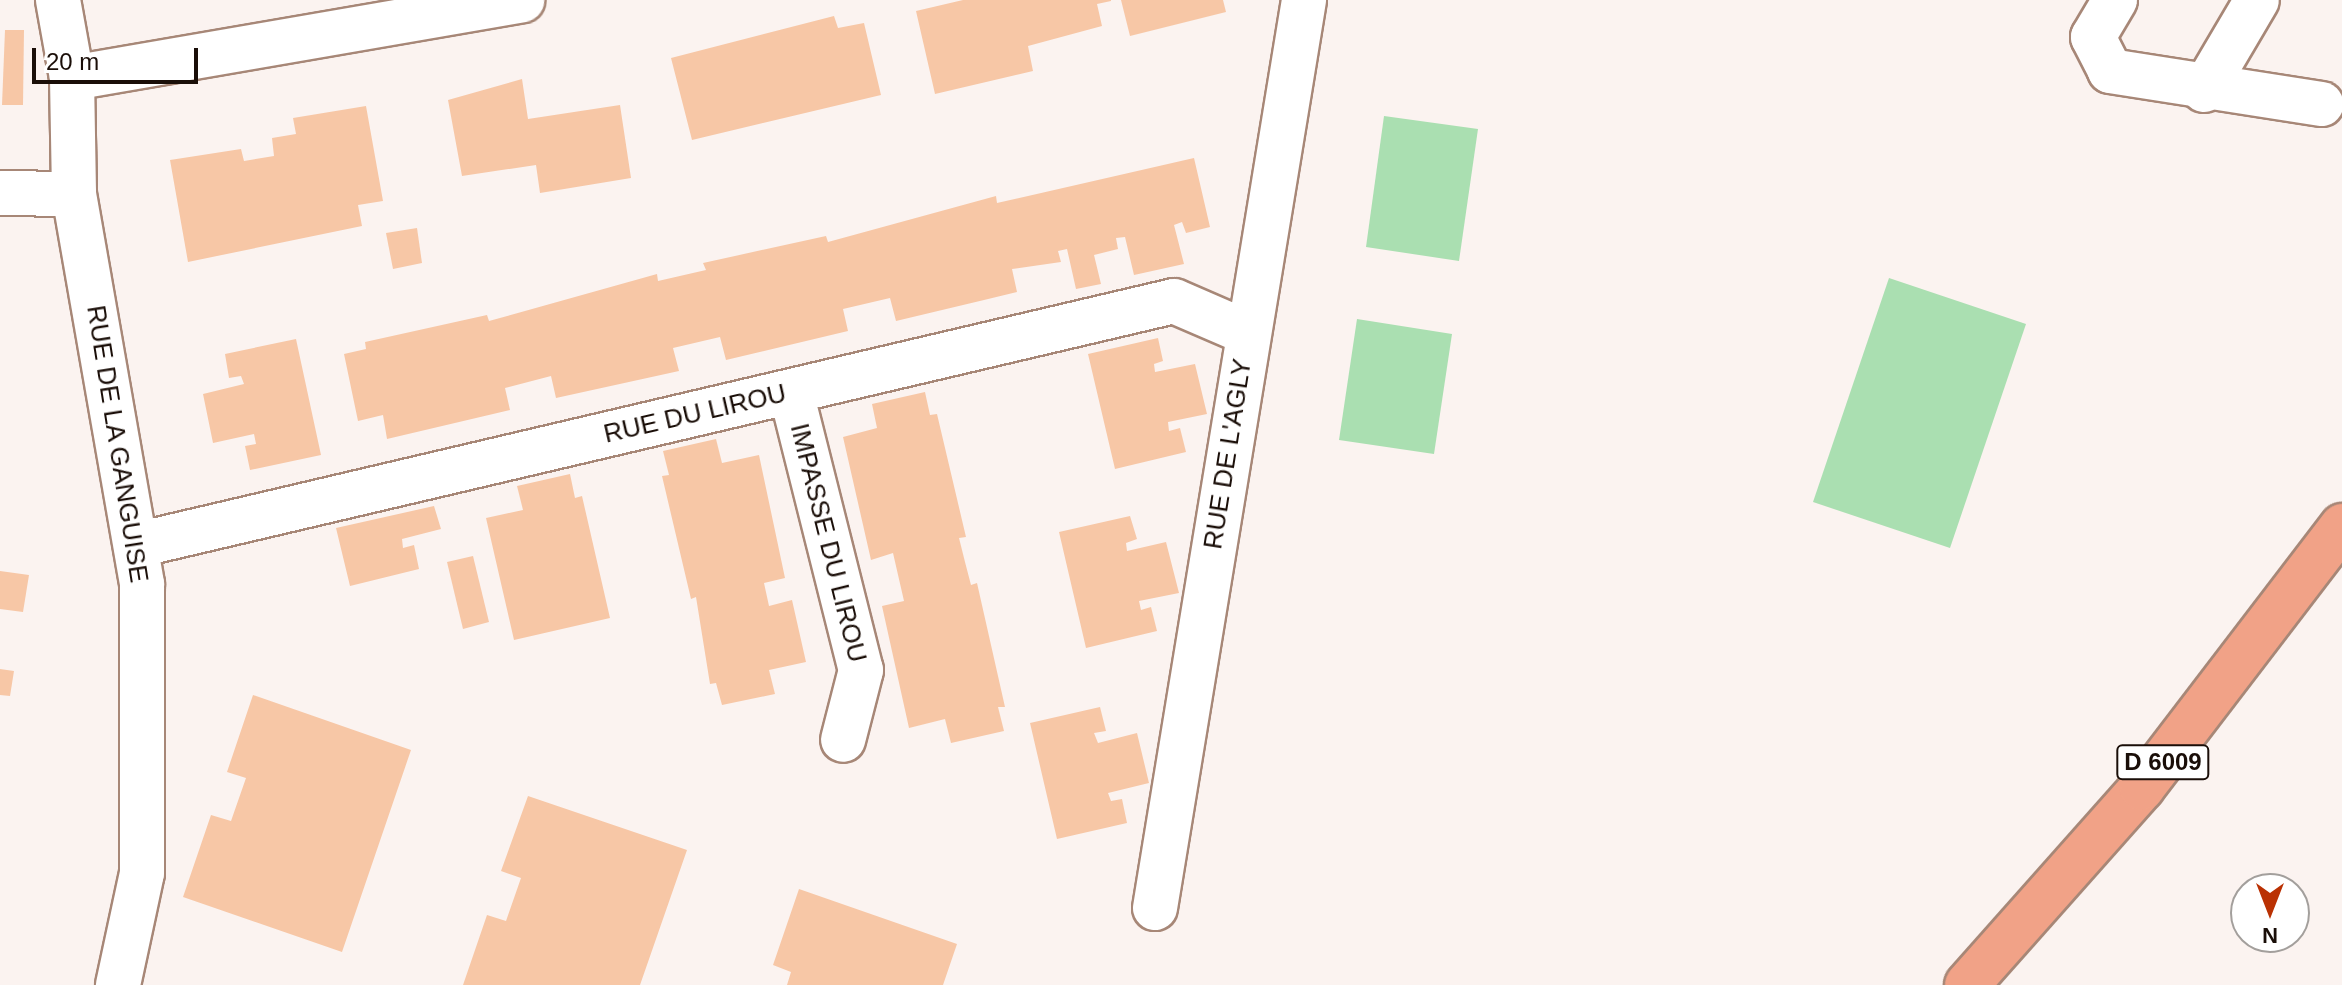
<!DOCTYPE html>
<html>
<head>
<meta charset="utf-8">
<style>
	body { margin:0 }
	#map { position:relative; width:2342px; height:985px; overflow:hidden; background:#fbf3f0; font-family:Helvetica,sans-serif }
	div>[style] { position:absolute }
	.green>* { inset:0; background:#aadfb1 }
	.building>* { inset:0; background:#f7c7a6 }
	.roads { filter:drop-shadow(2px 0 #a78777) drop-shadow(-2px 0 #a78777) drop-shadow(0 2px #a78777) drop-shadow(0 -2px #a78777) }
	.minor>* { height:44px; margin:-22px; padding:0 22px; transform-origin:22px; border-radius:22px; background:#fff }
	.major>* { height:44px; margin:-22px; padding:0 22px; transform-origin:22px; border-radius:22px; background:#f1a287 }
	span { translate:-50% -50%; white-space:nowrap; text-align:center; line-height:1.15; -webkit-text-stroke:6px #fff; paint-order:stroke }
	.shield-label span { padding:2px 6px; background:#fff; border:2px solid; border-radius:6px; -webkit-text-stroke-width:0 }
	.shield-label { font-size:24px; color:#1a0e08; font-weight:700 }
	.street-label { font-size:26px; color:#1a0e08 }
	.north { position:absolute; left:2230px; top:873px; width:80px; height:80px; box-sizing:border-box; background:#fff; border:2px solid #a39f9c; border-radius:50%; rotate:180deg; font-size:22px; font-weight:700; line-height:32px; text-align:center; color:#1a0e08 }
	.north::after { content:''; display:block; margin:auto; width:28px; height:36px; background:#ba3103; clip-path:polygon(50% 0,100% 100%,50% 72%,0 100%) }
	.scale { position:absolute; left:32px; top:48px; width:166px; height:36px; box-sizing:border-box; border:4px solid #1a0e08; border-top:0; padding-left:10px; font-size:24px; line-height:28px; white-space:nowrap; color:#1a0e08; -webkit-text-stroke:6px #fff; paint-order:stroke }
</style>
</head>
<body>
<div id="map">
	<div class="green">
		<div style="clip-path:polygon(1384px 116px,1478px 129px,1459px 261px,1366px 247px)"></div>
		<div style="clip-path:polygon(1889px 278px,2026px 324px,1950px 548px,1813px 502px)"></div>
		<div style="clip-path:polygon(1357px 319px,1452px 334px,1434px 454px,1339px 440px)"></div>
	</div>
	<div class="building">
		<div style="clip-path:polygon(963px 0,1111px 0,1111px 1px,1097px 4px,1102px 26px,1028px 46px,1033px 71px,935px 94px,916px 11px)"></div>
		<div style="clip-path:polygon(1121px 0,1223px 0,1226px 12px,1130px 36px)"></div>
		<div style="clip-path:polygon(834px 16px,838px 28px,864px 23px,881px 95px,692px 140px,671px 58px)"></div>
		<div style="clip-path:polygon(5px 30px,24px 30px,23px 105px,2px 105px)"></div>
		<div style="clip-path:polygon(522px 79px,528px 119px,620px 105px,631px 178px,540px 193px,536px 165px,462px 176px,448px 100px)"></div>
		<div style="clip-path:polygon(366px 106px,383px 201px,358px 205px,362px 226px,188px 262px,170px 160px,241px 149px,244px 161px,274px 156px,272px 138px,296px 134px,293px 118px)"></div>
		<div style="clip-path:polygon(1194px 158px,1210px 227px,1186px 233px,1182px 222px,1174px 225px,1184px 264px,1134px 275px,1125px 237px,1116px 238px,1118px 249px,1094px 255px,1101px 284px,1076px 289px,1067px 249px,1058px 251px,1061px 262px,1012px 269px,1017px 292px,984px 300px,896px 321px,890px 298px,843px 309px,848px 331px,726px 360px,720px 337px,673px 348px,679px 371px,556px 398px,551px 376px,505px 388px,510px 410px,387px 439px,383px 415px,358px 421px,344px 354px,366px 349px,365px 342px,487px 315px,489px 321px,657px 274px,658px 281px,706px 270px,703px 263px,826px 236px,828px 242px,996px 196px,997px 203px)"></div>
		<div style="clip-path:polygon(417px 228px,422px 263px,393px 269px,386px 233px)"></div>
		<div style="clip-path:polygon(1158px 338px,1163px 361px,1154px 364px,1155px 372px,1195px 364px,1207px 414px,1168px 422px,1169px 431px,1180px 428px,1186px 452px,1115px 469px,1088px 354px)"></div>
		<div style="clip-path:polygon(296px 339px,321px 455px,250px 470px,245px 446px,256px 444px,254px 434px,213px 443px,203px 394px,244px 384px,241px 376px,229px 378px,225px 354px)"></div>
		<div style="clip-path:polygon(925px 392px,930px 415px,937px 414px,966px 537px,959px 538px,965px 562px,971px 585px,977px 583px,1005px 707px,998px 707px,1004px 731px,951px 743px,945px 719px,909px 728px,882px 606px,904px 601px,893px 553px,871px 560px,843px 437px,877px 428px,872px 404px)"></div>
		<div style="clip-path:polygon(716px 439px,722px 463px,759px 455px,785px 578px,764px 583px,769px 606px,792px 600px,806px 662px,769px 670px,775px 694px,722px 705px,716px 683px,710px 684px,696px 597px,691px 599px,662px 476px,669px 475px,663px 451px)"></div>
		<div style="clip-path:polygon(570px 474px,575px 498px,582px 496px,610px 618px,514px 640px,486px 518px,523px 510px,517px 486px)"></div>
		<div style="clip-path:polygon(434px 506px,441px 529px,402px 539px,403px 548px,414px 545px,419px 569px,350px 586px,336px 528px)"></div>
		<div style="clip-path:polygon(1130px 516px,1137px 539px,1126px 543px,1127px 551px,1166px 542px,1179px 593px,1139px 601px,1141px 610px,1151px 607px,1157px 631px,1086px 648px,1059px 532px)"></div>
		<div style="clip-path:polygon(473px 556px,489px 622px,463px 629px,447px 562px)"></div>
		<div style="clip-path:polygon(0 571px,29px 575px,23px 612px,0 609px)"></div>
		<div style="clip-path:polygon(0 669px,14px 671px,10px 696px,0 695px)"></div>
		<div style="clip-path:polygon(253px 695px,411px 750px,342px 952px,183px 897px,211px 815px,231px 821px,246px 778px,227px 772px)"></div>
		<div style="clip-path:polygon(1100px 707px,1106px 731px,1094px 733px,1098px 743px,1137px 733px,1149px 783px,1108px 793px,1111px 801px,1122px 799px,1127px 823px,1057px 839px,1030px 723px)"></div>
		<div style="clip-path:polygon(528px 796px,687px 850px,640px 985px,463px 985px,487px 915px,506px 921px,521px 878px,501px 871px)"></div>
		<div style="clip-path:polygon(799px 889px,957px 944px,943px 985px,787px 985px,791px 972px,773px 965px)"></div>
	</div>
	<div class="roads">
		<div class="minor">
			<div style="left:58px;top:0;width:79px;rotate:79.8deg"></div>
			<div style="left:72px;top:78px;width:116px;rotate:89deg"></div>
			<div style="left:74px;top:194px;width:396px;rotate:80.1deg"></div>
			<div style="left:142px;top:584px;width:289px;rotate:90deg"></div>
			<div style="left:142px;top:873px;width:115px;rotate:102.1deg"></div>
			<div style="left:2115px;top:0;width:43px;rotate:120.7deg"></div>
			<div style="left:2093px;top:37px;width:38px;rotate:63deg"></div>
			<div style="left:2110px;top:71px;width:214px;rotate:8.9deg"></div>
			<div style="left:72px;top:78px;width:457px;rotate:-9.8deg"></div>
			<div style="left:2204px;top:90px;width:104px;rotate:-59.5deg"></div>
			<div style="left:0;top:193px;width:74px;rotate:0.8deg"></div>
			<div style="left:791px;top:392px;width:287px;rotate:75.9deg"></div>
			<div style="left:861px;top:670px;width:72px;rotate:104.4deg"></div>
			<div style="left:137px;top:545px;width:1065px;rotate:-13.24deg"></div>
			<div style="left:1174px;top:301px;width:81px;rotate:23.4deg"></div>
			<div style="left:1155px;top:908px;width:920px;rotate:-80.68deg"></div>
		</div>
		<div class="major">
			<div style="left:1967px;top:985px;width:264px;rotate:-48.4deg"></div>
			<div style="left:2142px;top:788px;width:330px;rotate:-52.6deg"></div>
		</div>
	</div>
	<div class="shield-label">
		<span style="left:2163px;top:762px">D 6009</span>
	</div>
	<div class="street-label">
		<span style="left:695px;top:414px;rotate:-13deg">RUE DU LIROU</span>
		<span style="left:117px;top:444px;rotate:81deg">RUE DE LA GANGUISE</span>
		<span style="left:1228px;top:454px;rotate:-81deg">RUE DE L'AGLY</span>
		<span style="left:828px;top:543px;rotate:76deg">IMPASSE DU LIROU</span>
	</div>
	<div class="north">N</div>
	<div class="scale">20 m</div>
</div>
</body>
</html>
